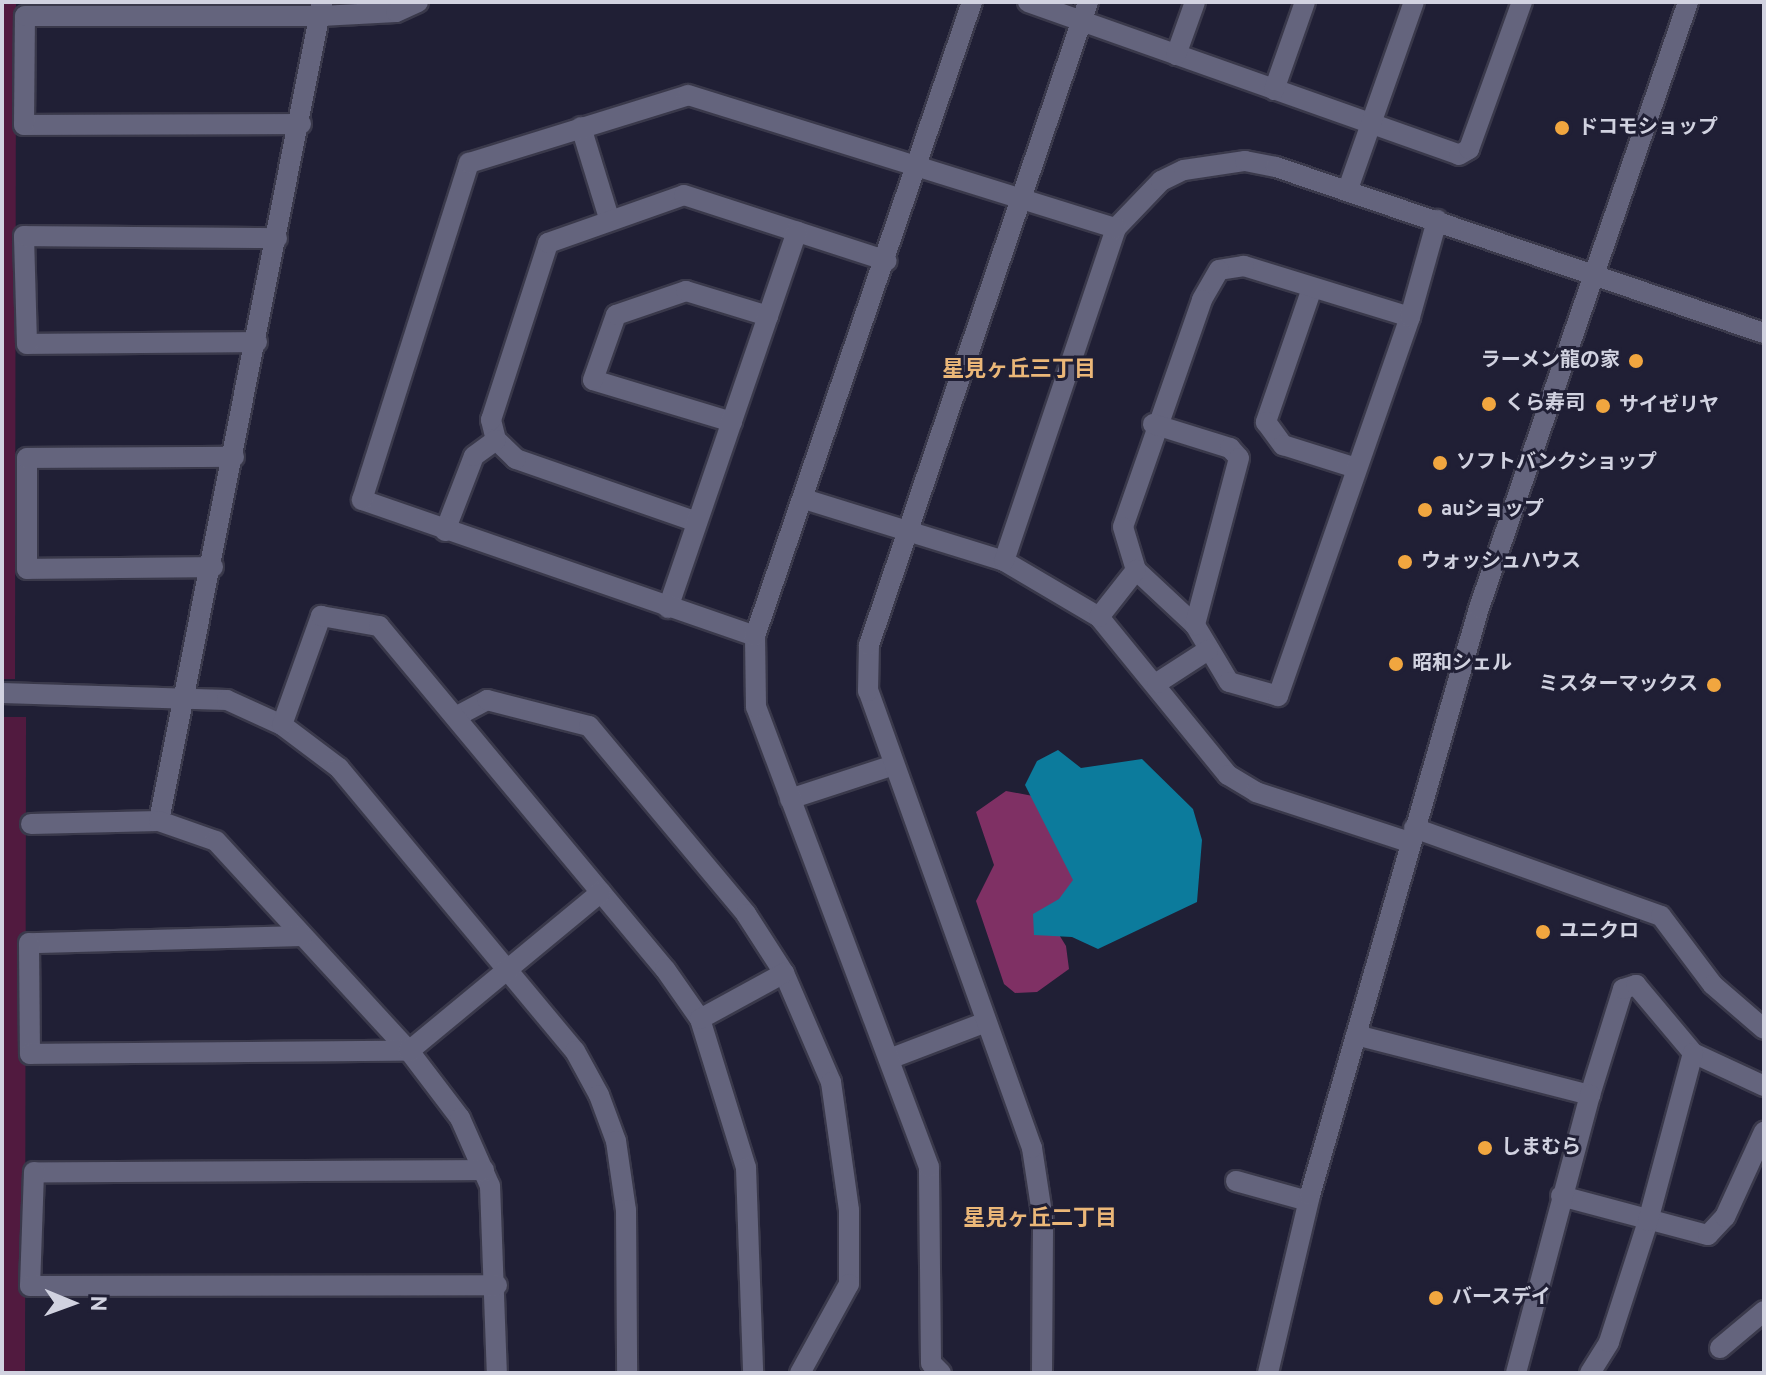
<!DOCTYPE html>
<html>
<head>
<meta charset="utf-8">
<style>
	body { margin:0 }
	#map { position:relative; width:1766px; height:1375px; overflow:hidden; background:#201f35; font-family:Overpass,"Noto Sans JP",sans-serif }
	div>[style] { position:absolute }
	.green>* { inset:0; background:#511a3f }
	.forest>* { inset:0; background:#7f3064 }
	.water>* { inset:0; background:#0c7b9c }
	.roads { filter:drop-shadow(2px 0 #3a394b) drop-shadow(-2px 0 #3a394b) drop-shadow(0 2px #3a394b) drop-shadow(0 -2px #3a394b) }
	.minor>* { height:20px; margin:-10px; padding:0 10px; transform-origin:10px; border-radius:10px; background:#64647d }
	.dots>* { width:22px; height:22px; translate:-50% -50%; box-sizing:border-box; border:4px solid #201f35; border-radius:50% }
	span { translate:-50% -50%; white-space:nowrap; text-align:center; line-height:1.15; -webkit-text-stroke:6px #201f35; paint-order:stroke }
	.poi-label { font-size:20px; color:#d1d2e0; font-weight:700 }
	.left { translate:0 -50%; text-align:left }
	.right { translate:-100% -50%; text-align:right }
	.neighbourhood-label { font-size:22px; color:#ebb778; font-weight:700 }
	.frame { position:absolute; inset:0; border:4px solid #d1d2e0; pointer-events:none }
	.north { position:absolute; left:32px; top:1263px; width:80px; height:80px; -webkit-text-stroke:6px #201f35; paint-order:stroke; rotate:91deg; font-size:22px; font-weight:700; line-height:32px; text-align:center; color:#d1d2e0 }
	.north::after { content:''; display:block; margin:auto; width:28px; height:36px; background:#d1d2e0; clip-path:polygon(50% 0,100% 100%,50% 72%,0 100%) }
</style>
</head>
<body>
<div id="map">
	<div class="green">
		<div style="clip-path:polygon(2px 2px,16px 2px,15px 679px,2px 679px)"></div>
		<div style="clip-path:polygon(2px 717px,26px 717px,25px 1373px,2px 1373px)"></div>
	</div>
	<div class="forest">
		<div style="clip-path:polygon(1006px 791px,1033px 796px,1070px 852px,1076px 888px,1050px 920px,1066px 946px,1069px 969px,1037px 992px,1015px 993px,1004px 984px,976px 901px,994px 865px,976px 812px)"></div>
	</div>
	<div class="water">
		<div style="clip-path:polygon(1058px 750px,1081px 768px,1142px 759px,1193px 809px,1202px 840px,1197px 902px,1098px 949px,1072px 937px,1034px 935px,1033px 914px,1059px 899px,1073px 880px,1025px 785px,1037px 761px)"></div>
	</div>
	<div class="roads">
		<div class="minor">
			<div style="left:1028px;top:2px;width:457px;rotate:19.5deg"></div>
			<div style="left:1459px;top:155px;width:12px;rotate:-31deg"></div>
			<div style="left:1469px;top:149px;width:156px;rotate:-70.2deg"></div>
			<div style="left:1176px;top:55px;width:56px;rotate:-70.3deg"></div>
			<div style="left:1274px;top:90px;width:93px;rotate:-70.6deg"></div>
			<div style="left:301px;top:124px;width:277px;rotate:179.8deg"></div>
			<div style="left:24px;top:125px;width:109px;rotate:-89.5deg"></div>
			<div style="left:25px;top:16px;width:296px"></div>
			<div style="left:321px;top:16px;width:75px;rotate:-3.1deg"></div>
			<div style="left:396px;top:12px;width:24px;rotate:-24deg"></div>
			<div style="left:581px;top:127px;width:95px;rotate:72.9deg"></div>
			<div style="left:1348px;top:189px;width:198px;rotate:-70.6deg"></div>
			<div style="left:1311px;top:291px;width:139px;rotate:109deg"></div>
			<div style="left:1266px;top:422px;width:29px;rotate:54deg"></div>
			<div style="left:1283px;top:445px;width:77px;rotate:17.5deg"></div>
			<div style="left:1410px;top:317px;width:174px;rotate:-162.9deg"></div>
			<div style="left:1244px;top:266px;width:25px;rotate:171deg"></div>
			<div style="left:1219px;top:270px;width:34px;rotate:120deg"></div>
			<div style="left:1202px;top:300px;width:240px;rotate:109.2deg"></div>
			<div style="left:1123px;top:527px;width:45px;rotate:73.2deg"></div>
			<div style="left:1136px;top:570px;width:81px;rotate:43deg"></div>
			<div style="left:1195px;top:625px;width:66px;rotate:59.2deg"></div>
			<div style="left:1229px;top:682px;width:51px;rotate:15.9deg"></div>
			<div style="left:1278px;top:696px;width:401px;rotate:-70.8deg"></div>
			<div style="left:1410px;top:317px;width:101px;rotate:-74.4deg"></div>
			<div style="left:257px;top:342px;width:230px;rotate:179.5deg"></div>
			<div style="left:27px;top:344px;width:108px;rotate:-91.6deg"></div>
			<div style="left:24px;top:236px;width:253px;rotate:0.5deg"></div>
			<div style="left:732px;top:422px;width:145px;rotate:-163.2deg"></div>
			<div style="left:593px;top:380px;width:69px;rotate:-70.5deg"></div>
			<div style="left:616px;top:315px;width:74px;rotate:-18.9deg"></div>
			<div style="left:686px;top:291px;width:86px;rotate:17deg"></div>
			<div style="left:1153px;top:424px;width:81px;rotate:17.3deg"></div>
			<div style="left:1230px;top:448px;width:13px;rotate:48deg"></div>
			<div style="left:1239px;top:458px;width:173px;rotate:104.8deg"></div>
			<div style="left:804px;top:499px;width:209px;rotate:17.2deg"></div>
			<div style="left:1004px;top:561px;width:110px;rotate:30.5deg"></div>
			<div style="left:1099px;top:617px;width:204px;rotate:50.8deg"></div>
			<div style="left:1228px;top:775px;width:33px;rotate:31deg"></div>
			<div style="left:1256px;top:792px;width:161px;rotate:18.1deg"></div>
			<div style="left:697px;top:522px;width:192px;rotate:-160.8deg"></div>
			<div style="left:516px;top:459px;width:28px;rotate:-136deg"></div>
			<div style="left:496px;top:440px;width:21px;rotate:-104deg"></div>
			<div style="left:491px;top:420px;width:186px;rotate:-72.1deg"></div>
			<div style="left:548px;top:243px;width:144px;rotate:-19.4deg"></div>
			<div style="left:684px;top:195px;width:213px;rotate:18deg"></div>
			<div style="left:445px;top:531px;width:80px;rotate:-68.9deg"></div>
			<div style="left:474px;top:456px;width:27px;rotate:-36deg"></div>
			<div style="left:1004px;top:561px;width:351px;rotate:-71.4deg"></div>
			<div style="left:1116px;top:228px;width:65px;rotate:-46.2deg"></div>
			<div style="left:1161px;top:181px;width:25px;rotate:-26deg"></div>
			<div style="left:1184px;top:170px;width:62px;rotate:-8.4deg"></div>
			<div style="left:1245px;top:161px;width:32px;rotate:11deg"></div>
			<div style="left:1276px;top:167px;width:515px;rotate:18.79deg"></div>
			<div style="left:213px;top:567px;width:186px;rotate:179.4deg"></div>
			<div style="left:27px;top:569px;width:111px;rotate:-90deg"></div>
			<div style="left:27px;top:458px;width:207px;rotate:-0.3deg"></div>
			<div style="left:668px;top:608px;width:398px;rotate:-71.1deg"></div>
			<div style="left:1099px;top:617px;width:60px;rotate:-51.8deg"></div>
			<div style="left:755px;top:636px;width:416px;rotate:-160.9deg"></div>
			<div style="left:362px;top:500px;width:354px;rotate:-72.4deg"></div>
			<div style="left:469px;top:163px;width:229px;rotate:-17.2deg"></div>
			<div style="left:688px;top:95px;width:448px;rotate:17.3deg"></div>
			<div style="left:1157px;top:683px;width:61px;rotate:-32.9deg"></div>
			<div style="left:2px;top:693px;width:225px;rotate:1.8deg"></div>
			<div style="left:227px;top:700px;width:60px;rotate:24.4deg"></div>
			<div style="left:282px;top:725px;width:71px;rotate:37deg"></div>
			<div style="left:339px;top:768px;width:368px;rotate:50.2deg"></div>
			<div style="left:575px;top:1051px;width:50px;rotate:61.4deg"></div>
			<div style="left:599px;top:1095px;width:49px;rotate:69.7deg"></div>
			<div style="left:616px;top:1141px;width:70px;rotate:81.8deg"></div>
			<div style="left:626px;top:1210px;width:163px;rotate:89.6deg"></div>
			<div style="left:459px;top:715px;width:32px;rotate:-28deg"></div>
			<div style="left:487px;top:700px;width:105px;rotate:14.3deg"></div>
			<div style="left:589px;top:726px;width:245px;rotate:50.1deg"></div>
			<div style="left:746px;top:914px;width:70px;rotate:57.2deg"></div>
			<div style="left:784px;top:973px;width:119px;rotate:66.7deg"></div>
			<div style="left:831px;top:1082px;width:129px;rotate:82deg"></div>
			<div style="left:849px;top:1210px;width:74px;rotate:90deg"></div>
			<div style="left:849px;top:1284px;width:102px;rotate:118.8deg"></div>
			<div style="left:282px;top:725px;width:116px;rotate:-70.3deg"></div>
			<div style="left:321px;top:616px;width:59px;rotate:9.8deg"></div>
			<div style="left:379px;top:626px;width:447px;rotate:50.2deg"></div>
			<div style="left:665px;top:969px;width:61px;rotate:55deg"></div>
			<div style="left:700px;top:1019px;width:156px;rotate:72.8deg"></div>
			<div style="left:746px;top:1168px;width:205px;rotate:88deg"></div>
			<div style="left:790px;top:799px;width:109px;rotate:-18.1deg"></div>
			<div style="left:159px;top:821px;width:835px;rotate:-78.74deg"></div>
			<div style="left:31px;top:824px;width:128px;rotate:-1.3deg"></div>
			<div style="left:159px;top:821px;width:60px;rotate:19.3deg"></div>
			<div style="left:216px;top:841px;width:285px;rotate:47.4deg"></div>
			<div style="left:409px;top:1051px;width:84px;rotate:52.7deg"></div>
			<div style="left:460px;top:1118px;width:74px;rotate:66.2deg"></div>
			<div style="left:490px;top:1186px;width:187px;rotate:87.9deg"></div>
			<div style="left:1414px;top:828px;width:262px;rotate:19.6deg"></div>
			<div style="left:1661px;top:916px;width:86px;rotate:53deg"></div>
			<div style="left:1713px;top:985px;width:67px;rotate:40.8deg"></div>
			<div style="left:302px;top:936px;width:273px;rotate:178.5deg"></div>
			<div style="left:29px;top:943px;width:111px;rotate:89.5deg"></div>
			<div style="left:30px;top:1054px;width:379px;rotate:-0.5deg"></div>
			<div style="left:409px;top:1051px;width:249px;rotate:-39.6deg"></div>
			<div style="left:700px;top:1019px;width:96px;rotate:-28.7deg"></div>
			<div style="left:1356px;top:1035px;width:242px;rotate:14.4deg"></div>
			<div style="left:1590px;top:1095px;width:111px;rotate:-72.7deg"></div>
			<div style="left:1623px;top:989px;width:14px;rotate:-17deg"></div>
			<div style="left:1636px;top:985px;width:89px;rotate:50deg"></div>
			<div style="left:1693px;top:1053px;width:78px;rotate:24.9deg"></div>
			<div style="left:889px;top:1059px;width:104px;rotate:-20.9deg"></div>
			<div style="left:484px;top:1170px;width:450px;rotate:179.7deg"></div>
			<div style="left:34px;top:1172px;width:114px;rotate:92deg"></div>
			<div style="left:30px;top:1286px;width:467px;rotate:-0.1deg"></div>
			<div style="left:1236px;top:1181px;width:75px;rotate:15.5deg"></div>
			<div style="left:1561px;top:1196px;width:152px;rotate:14.9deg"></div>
			<div style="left:1708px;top:1235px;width:25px;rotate:-47deg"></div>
			<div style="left:1725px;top:1217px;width:94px;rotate:-65.4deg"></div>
			<div style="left:1720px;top:1348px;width:57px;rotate:-40.1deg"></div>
			<div style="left:941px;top:1373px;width:14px;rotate:-135deg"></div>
			<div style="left:931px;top:1363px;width:196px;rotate:-90.6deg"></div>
			<div style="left:929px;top:1167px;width:491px;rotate:-110.6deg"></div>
			<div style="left:756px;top:707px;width:71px;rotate:-90.8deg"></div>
			<div style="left:755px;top:636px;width:670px;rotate:-71.11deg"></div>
			<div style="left:1042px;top:1373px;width:153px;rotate:-89.6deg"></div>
			<div style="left:1043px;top:1220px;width:73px;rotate:-98.7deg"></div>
			<div style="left:1032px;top:1148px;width:486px;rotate:-109.7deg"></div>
			<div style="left:868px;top:691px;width:46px;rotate:-88.8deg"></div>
			<div style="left:869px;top:645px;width:679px;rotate:-71.19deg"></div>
			<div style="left:1268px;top:1373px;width:183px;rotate:-76.7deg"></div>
			<div style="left:1310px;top:1195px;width:611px;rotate:-73.94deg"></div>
			<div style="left:1479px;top:608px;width:641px;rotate:-70.97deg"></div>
			<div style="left:1516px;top:1373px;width:288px;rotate:-75.1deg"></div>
			<div style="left:1590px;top:1373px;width:36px;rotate:-58deg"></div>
			<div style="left:1609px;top:1342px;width:127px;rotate:-72.1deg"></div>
			<div style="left:1648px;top:1221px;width:174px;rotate:-75deg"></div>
		</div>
	</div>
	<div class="dots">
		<div style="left:1562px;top:128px;background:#f1a63f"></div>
		<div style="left:1636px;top:361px;background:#f1a63f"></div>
		<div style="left:1489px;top:404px;background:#f1a63f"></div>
		<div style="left:1603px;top:406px;background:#f1a63f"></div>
		<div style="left:1440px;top:463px;background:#f1a63f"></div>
		<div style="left:1425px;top:510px;background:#f1a63f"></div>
		<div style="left:1405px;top:562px;background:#f1a63f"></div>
		<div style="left:1396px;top:664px;background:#f1a63f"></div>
		<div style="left:1714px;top:685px;background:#f1a63f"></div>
		<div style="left:1543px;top:932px;background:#f1a63f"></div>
		<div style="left:1485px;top:1148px;background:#f1a63f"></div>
		<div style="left:1436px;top:1298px;background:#f1a63f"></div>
	</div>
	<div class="poi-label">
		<span class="left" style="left:1578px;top:128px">ドコモショップ</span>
		<span class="right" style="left:1620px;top:361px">ラーメン龍の家</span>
		<span class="left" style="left:1505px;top:404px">くら寿司</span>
		<span class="left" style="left:1619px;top:406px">サイゼリヤ</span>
		<span class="left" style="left:1456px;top:463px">ソフトバンクショップ</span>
		<span class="left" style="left:1441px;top:510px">auショップ</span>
		<span class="left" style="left:1421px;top:562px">ウォッシュハウス</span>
		<span class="left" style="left:1412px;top:664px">昭和シェル</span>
		<span class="right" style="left:1698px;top:685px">ミスターマックス</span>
		<span class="left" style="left:1559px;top:932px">ユニクロ</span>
		<span class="left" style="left:1501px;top:1148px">しまむら</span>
		<span class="left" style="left:1452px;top:1298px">バースデイ</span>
	</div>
	<div class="neighbourhood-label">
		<span style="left:1019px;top:371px">星見ヶ丘三丁目</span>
		<span style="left:1040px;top:1220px">星見ヶ丘二丁目</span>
	</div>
	<div class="frame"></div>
	<div class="north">N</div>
</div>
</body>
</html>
